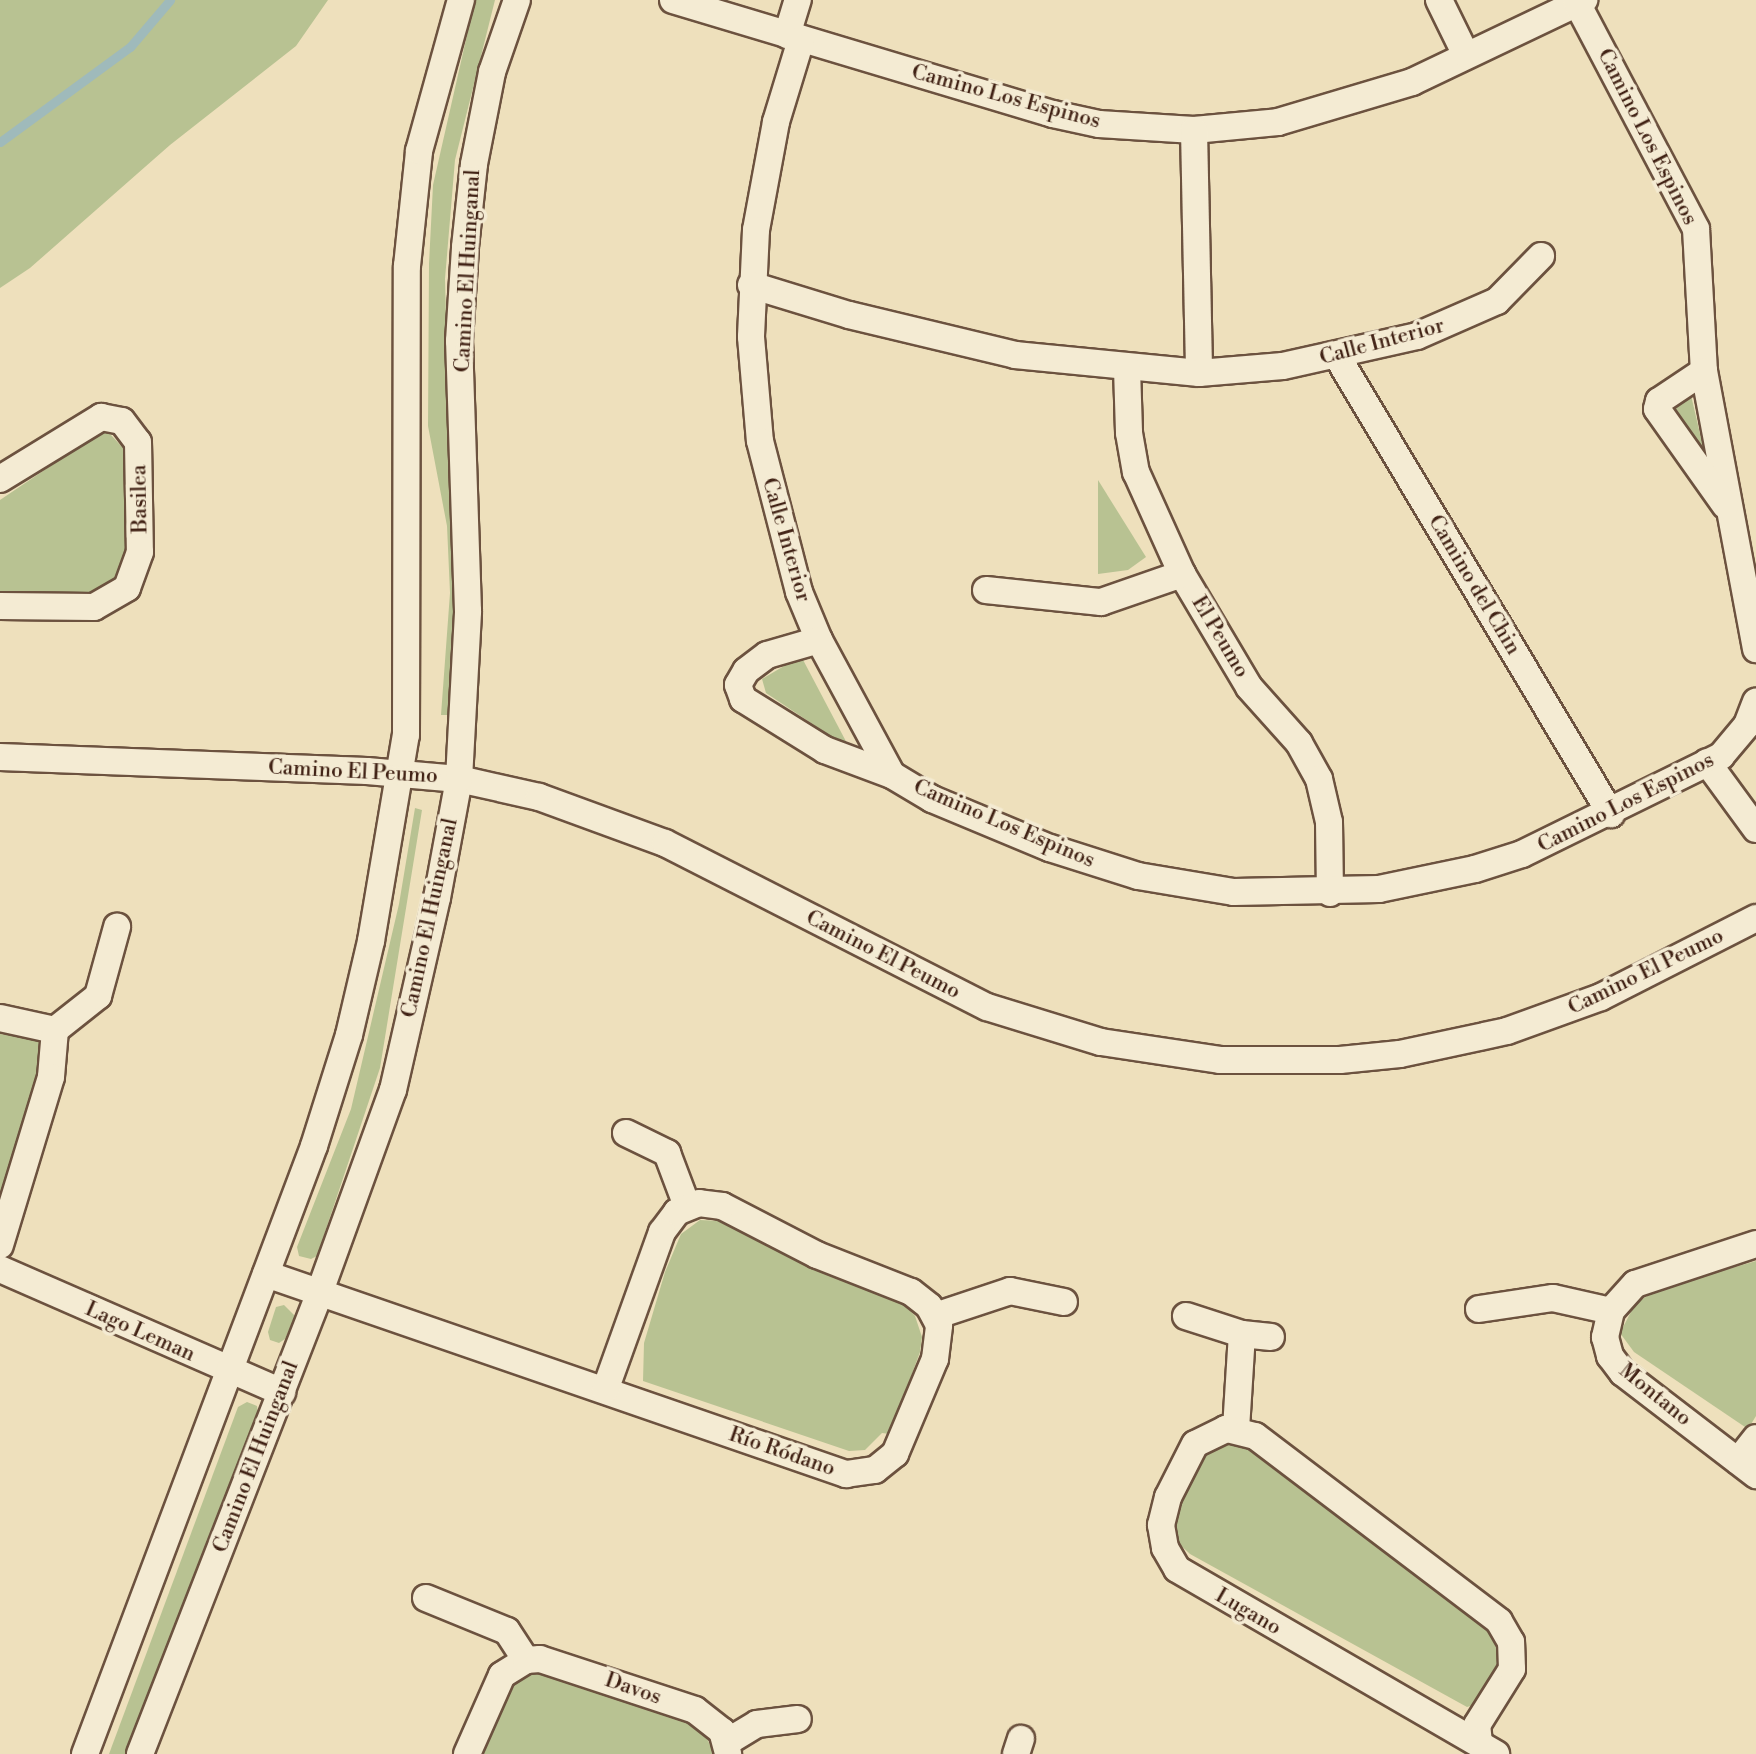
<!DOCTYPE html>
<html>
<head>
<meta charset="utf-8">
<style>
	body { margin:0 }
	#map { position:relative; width:1756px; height:1754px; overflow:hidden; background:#eee0bc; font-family:"Libre Bodoni",serif }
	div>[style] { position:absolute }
	.green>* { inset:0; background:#b8c292 }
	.stream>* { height:9px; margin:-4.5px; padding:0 4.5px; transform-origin:4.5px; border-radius:4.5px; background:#9fbabb }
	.roads { filter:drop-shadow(2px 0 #6c523f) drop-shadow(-2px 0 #6c523f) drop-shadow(0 2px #6c523f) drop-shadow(0 -2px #6c523f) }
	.street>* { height:26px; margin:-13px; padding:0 13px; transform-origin:13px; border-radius:13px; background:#f4ebd3 }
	span { translate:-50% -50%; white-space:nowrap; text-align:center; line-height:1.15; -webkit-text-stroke:7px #f4ebd3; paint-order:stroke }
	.street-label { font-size:21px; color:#412215 }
</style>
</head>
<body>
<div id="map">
	<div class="green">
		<div style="clip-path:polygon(0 0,328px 0,296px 46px,170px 145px,30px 268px,0 288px)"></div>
		<div style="clip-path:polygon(475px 0,495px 0,455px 160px,445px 279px,454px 614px,448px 715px,441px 715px,450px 593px,447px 526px,428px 426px,429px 264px,433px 185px)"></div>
		<div style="clip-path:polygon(1690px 391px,1708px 468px,1672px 417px,1672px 403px)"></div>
		<div style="clip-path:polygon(101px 432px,110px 434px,124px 449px,130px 468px,129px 556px,122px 575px,87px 600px,0 596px,0 500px)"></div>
		<div style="clip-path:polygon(1098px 480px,1146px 557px,1128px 570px,1098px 574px)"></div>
		<div style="clip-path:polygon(801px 656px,850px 749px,766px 693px,762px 679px)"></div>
		<div style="clip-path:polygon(415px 808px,422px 810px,380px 1068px,317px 1256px,311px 1259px,299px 1256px,297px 1247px,351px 1109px,399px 904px)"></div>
		<div style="clip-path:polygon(0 1034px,43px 1040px,40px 1075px,0 1207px)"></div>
		<div style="clip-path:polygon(700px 1220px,721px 1221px,905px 1305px,915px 1316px,922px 1337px,920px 1352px,890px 1434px,882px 1433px,865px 1450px,849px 1451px,643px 1381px,644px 1343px,665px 1272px,681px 1234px)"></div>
		<div style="clip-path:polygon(1756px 1261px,1756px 1416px,1748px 1429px,1634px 1352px,1620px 1333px,1635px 1304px,1656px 1290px)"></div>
		<div style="clip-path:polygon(284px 1305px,295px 1316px,285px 1339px,279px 1343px,270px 1340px,268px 1332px,276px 1307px)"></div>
		<div style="clip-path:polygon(247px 1402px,257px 1406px,258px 1414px,129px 1754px,109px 1754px,238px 1407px)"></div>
		<div style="clip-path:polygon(1216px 1441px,1239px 1443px,1490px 1632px,1503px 1661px,1474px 1705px,1467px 1707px,1190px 1554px,1177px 1542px,1169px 1521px,1201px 1452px)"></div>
		<div style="clip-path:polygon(525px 1672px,552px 1675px,692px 1721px,705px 1734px,714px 1754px,479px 1754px,506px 1688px)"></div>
	</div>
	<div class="stream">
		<div style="left:0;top:142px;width:161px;rotate:-36.2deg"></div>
		<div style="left:130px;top:47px;width:62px;rotate:-49.6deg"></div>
	</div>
	<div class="roads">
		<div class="street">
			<div style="left:673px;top:0;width:397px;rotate:16.7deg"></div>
			<div style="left:1053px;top:114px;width:47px;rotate:12.3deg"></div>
			<div style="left:1099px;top:124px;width:95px;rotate:3.6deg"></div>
			<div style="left:1194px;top:130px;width:84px;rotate:-5.4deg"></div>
			<div style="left:1278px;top:122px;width:140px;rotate:-16.6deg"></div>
			<div style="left:1412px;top:82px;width:191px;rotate:-25.5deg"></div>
			<div style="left:1439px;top:0;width:61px;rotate:63.9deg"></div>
			<div style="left:1577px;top:3px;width:255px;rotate:62.2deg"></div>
			<div style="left:1696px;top:229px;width:142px;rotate:86.8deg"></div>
			<div style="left:1704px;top:371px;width:283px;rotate:79.4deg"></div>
			<div style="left:787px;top:35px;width:37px;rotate:-73deg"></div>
			<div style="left:801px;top:40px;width:86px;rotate:107deg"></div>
			<div style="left:776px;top:122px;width:110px;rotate:100.5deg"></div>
			<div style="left:756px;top:230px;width:107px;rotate:92.7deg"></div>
			<div style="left:751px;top:337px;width:104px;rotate:85.1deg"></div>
			<div style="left:760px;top:441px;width:156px;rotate:75.5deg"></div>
			<div style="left:799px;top:592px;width:52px;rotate:67.4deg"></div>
			<div style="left:819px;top:640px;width:153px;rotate:61.6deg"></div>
			<div style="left:1194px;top:130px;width:243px;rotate:88.8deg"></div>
			<div style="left:751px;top:285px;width:102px;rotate:17deg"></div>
			<div style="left:849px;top:315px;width:171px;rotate:13.5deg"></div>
			<div style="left:1015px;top:355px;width:185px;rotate:5.6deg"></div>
			<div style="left:1199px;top:373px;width:84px;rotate:-4.8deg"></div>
			<div style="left:1283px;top:366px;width:137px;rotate:-12.6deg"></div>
			<div style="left:1417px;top:336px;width:87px;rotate:-23.6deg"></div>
			<div style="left:1497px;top:301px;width:63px;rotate:-45.6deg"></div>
			<div style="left:1337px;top:356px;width:534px;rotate:59.11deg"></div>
			<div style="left:1127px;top:368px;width:65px;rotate:88.2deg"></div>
			<div style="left:1129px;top:433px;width:40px;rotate:80deg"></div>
			<div style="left:1136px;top:472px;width:112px;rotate:65.7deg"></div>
			<div style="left:1182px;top:574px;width:131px;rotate:59.3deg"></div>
			<div style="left:1249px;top:687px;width:75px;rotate:48.2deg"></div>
			<div style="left:1299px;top:743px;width:41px;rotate:60.9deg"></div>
			<div style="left:1319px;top:779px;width:44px;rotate:76.9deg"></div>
			<div style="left:1329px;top:822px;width:71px;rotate:89.2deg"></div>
			<div style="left:1704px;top:371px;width:54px;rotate:146.3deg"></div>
			<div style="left:1659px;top:401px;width:8px;rotate:104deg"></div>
			<div style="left:1657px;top:409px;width:118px;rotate:54.7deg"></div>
			<div style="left:0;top:479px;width:119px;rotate:-31.5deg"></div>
			<div style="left:101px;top:417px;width:21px;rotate:11deg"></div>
			<div style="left:122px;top:421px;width:26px;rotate:53deg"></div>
			<div style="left:138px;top:442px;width:110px;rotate:89deg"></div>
			<div style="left:140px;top:552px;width:38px;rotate:110deg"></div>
			<div style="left:127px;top:588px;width:38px;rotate:150deg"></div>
			<div style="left:94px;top:607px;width:94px;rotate:-179.4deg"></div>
			<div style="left:986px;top:590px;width:116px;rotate:6deg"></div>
			<div style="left:1101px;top:602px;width:86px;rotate:-19.1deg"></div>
			<div style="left:819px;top:640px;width:54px;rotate:163.9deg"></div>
			<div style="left:767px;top:655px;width:26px;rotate:143deg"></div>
			<div style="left:746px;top:671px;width:16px;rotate:120deg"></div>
			<div style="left:738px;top:685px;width:15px;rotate:70deg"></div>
			<div style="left:743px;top:699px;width:97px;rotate:31.9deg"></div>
			<div style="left:825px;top:750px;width:72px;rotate:20.5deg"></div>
			<div style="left:892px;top:775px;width:47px;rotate:31deg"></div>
			<div style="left:932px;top:799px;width:128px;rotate:22.6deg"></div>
			<div style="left:1050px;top:848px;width:92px;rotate:17.7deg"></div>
			<div style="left:1138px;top:876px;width:97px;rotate:9.5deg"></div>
			<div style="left:1234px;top:892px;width:145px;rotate:-1.2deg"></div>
			<div style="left:1379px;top:889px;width:98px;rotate:-11.8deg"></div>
			<div style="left:1475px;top:869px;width:49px;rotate:-17.7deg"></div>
			<div style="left:1522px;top:854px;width:222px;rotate:-26.2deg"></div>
			<div style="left:1721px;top:756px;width:40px;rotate:-50deg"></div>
			<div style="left:1747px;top:725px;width:25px;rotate:-69deg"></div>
			<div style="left:0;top:757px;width:367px;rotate:2.2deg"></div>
			<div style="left:367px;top:771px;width:92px;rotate:5deg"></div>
			<div style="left:459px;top:779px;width:82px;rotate:12.7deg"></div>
			<div style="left:539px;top:797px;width:134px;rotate:20.1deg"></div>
			<div style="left:665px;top:843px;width:361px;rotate:27deg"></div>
			<div style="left:987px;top:1007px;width:119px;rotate:17.1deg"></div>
			<div style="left:1101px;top:1042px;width:120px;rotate:8.6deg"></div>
			<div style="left:1220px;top:1060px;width:120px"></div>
			<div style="left:1340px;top:1060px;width:60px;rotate:-5.7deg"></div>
			<div style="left:1400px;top:1054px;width:109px;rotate:-12.1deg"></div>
			<div style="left:1507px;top:1031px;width:100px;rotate:-19.9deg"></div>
			<div style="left:1601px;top:997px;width:174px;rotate:-27deg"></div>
			<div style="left:1707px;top:762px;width:83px;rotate:53.8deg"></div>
			<div style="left:0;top:1018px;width:56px;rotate:12.3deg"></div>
			<div style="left:55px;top:1030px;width:47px;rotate:94.9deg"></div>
			<div style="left:51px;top:1077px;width:176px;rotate:106.9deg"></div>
			<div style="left:55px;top:1030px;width:55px;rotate:-38.3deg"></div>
			<div style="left:98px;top:996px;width:72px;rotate:-74.6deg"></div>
			<div style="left:626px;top:1133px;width:46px;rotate:26deg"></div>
			<div style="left:667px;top:1153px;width:57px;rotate:69.3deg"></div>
			<div style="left:1756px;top:1244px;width:127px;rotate:161.7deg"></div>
			<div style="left:1635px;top:1284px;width:36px;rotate:132deg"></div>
			<div style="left:1611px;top:1311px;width:27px;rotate:103deg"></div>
			<div style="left:1605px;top:1337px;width:20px;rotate:75deg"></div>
			<div style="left:1610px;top:1356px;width:21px;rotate:53deg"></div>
			<div style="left:1623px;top:1373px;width:168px;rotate:37.5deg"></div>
			<div style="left:0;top:1269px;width:308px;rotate:23.6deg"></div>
			<div style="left:266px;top:1274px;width:614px;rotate:19.03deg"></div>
			<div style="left:846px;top:1474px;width:29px;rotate:-8deg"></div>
			<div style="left:875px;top:1470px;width:26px;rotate:-39deg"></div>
			<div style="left:895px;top:1454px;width:103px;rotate:-67.2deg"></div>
			<div style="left:935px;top:1359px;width:34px;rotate:-83deg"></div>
			<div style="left:939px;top:1325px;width:21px;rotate:-118deg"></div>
			<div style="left:929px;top:1306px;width:23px;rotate:-142deg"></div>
			<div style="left:911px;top:1292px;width:101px;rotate:-158.5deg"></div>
			<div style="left:817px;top:1255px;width:107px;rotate:-152.7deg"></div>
			<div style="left:722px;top:1206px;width:23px;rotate:-173deg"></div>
			<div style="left:699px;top:1203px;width:24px;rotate:158deg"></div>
			<div style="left:677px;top:1212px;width:25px;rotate:127deg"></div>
			<div style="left:662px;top:1232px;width:168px;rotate:109.8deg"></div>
			<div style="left:1479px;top:1309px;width:75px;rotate:-8.5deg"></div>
			<div style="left:1553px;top:1298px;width:59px;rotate:12.6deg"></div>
			<div style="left:935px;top:1316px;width:79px;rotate:-18.4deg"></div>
			<div style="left:1010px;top:1291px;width:55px;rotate:11.5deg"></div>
			<div style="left:1186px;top:1316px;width:59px;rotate:17.8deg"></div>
			<div style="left:1242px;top:1334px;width:29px;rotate:6deg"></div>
			<div style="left:1236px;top:1429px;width:95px;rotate:-86.4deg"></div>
			<div style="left:1738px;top:1461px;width:29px;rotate:-52deg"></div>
			<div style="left:426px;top:1598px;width:87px;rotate:22.2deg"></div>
			<div style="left:507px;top:1631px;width:35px;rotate:57deg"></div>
			<div style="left:727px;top:1742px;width:35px;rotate:-31deg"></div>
			<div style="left:757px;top:1724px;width:41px;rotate:-7deg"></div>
			<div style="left:1479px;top:1743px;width:18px;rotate:-96deg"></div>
			<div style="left:1477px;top:1725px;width:66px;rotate:-58deg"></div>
			<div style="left:1512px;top:1669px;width:27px;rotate:-92deg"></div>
			<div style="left:1511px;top:1642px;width:24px;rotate:-120deg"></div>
			<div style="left:1499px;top:1621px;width:306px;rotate:-142.8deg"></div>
			<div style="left:1255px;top:1436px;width:30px;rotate:-166deg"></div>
			<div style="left:1226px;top:1429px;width:34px;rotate:154deg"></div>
			<div style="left:1195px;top:1444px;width:59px;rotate:117deg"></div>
			<div style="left:1168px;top:1497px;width:29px;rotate:104deg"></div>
			<div style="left:1161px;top:1525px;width:23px;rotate:80deg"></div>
			<div style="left:1165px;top:1548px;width:24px;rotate:60deg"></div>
			<div style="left:1177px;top:1569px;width:369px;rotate:30.1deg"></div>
			<div style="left:85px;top:1754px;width:650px;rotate:-69.36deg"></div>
			<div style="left:314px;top:1146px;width:116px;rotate:-72.5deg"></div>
			<div style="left:349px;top:1035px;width:97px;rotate:-76.8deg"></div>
			<div style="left:371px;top:941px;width:209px;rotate:-80.4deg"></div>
			<div style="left:406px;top:735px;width:469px;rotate:-89.9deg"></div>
			<div style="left:407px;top:266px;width:116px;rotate:-84deg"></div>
			<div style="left:419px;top:151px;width:157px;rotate:-74.5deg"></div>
			<div style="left:140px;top:1754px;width:494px;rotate:-68.7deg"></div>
			<div style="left:319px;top:1294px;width:217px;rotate:-70.1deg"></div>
			<div style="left:393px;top:1090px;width:197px;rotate:-77.1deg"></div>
			<div style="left:437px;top:898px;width:121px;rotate:-79.5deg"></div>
			<div style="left:459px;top:779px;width:168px;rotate:-86.9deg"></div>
			<div style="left:468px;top:611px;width:270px;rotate:-91.9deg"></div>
			<div style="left:459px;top:341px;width:94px;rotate:-86.3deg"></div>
			<div style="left:465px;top:247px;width:83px;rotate:-83.8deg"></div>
			<div style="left:474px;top:164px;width:94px;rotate:-78.9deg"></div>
			<div style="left:492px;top:72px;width:76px;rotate:-70.9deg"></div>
			<div style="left:467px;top:1754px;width:86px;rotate:-66.1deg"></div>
			<div style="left:502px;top:1675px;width:28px;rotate:-32deg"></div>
			<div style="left:526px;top:1660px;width:14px;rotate:-4deg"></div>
			<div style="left:540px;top:1659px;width:163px;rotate:18.2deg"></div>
			<div style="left:695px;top:1710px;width:34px;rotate:38deg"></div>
			<div style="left:722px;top:1731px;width:24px;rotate:75deg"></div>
			<div style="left:1016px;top:1754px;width:16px;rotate:-72deg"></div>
		</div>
	</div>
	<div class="street-label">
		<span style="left:1006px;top:97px;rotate:15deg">Camino Los Espinos</span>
		<span style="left:1647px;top:137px;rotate:63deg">Camino Los Espinos</span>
		<span style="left:468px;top:271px;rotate:-87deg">Camino El Huinganal</span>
		<span style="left:1382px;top:342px;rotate:-15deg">Calle Interior</span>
		<span style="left:140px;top:499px;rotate:-91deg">Basilea</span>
		<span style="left:786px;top:540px;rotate:74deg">Calle Interior</span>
		<span style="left:1474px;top:585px;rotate:59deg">Camino del Chin</span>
		<span style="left:1220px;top:637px;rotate:59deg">El Peumo</span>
		<span style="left:353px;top:772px;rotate:3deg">Camino El Peumo</span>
		<span style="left:1626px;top:803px;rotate:-27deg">Camino Los Espinos</span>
		<span style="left:1004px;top:824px;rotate:23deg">Camino Los Espinos</span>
		<span style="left:430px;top:918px;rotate:-78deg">Camino El Huinganal</span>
		<span style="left:883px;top:955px;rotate:27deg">Camino El Peumo</span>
		<span style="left:1646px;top:972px;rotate:-26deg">Camino El Peumo</span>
		<span style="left:140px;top:1332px;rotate:24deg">Lago Leman</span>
		<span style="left:1655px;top:1395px;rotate:39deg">Montano</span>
		<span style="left:782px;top:1452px;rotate:19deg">Río Ródano</span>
		<span style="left:256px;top:1457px;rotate:-69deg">Camino El Huinganal</span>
		<span style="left:1248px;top:1612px;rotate:30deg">Lugano</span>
		<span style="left:633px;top:1689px;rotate:19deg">Davos</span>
	</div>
</div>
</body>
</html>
